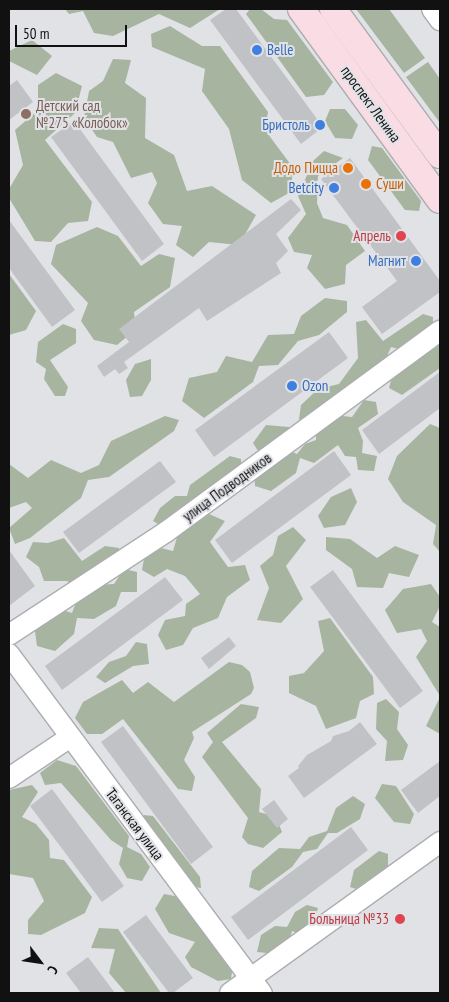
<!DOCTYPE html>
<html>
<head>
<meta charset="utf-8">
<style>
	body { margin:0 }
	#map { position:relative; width:449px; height:1002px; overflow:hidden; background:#e1e2e6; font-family:"PT Sans Narrow",sans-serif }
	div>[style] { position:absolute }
	.green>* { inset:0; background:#a7b4a0 }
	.building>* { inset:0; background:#c0c2c5 }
	.roads { filter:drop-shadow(1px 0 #abadb0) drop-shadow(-1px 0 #abadb0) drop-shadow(0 1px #abadb0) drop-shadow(0 -1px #abadb0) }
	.minor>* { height:20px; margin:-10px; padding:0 10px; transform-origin:10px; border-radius:10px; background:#fff }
	.major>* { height:26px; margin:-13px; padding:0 13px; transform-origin:13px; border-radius:13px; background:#fadde4 }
	.dots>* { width:14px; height:14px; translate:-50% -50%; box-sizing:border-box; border:2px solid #e1e2e6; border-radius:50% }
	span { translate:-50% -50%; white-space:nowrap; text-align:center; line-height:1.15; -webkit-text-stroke:4px #e1e2e6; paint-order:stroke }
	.shop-label { font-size:15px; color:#366cbe }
	.left { translate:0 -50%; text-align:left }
	.right { translate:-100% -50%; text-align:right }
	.street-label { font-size:15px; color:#111112 }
	.education-label { font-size:15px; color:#785e54 }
	.food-label { font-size:15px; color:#c56008 }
	.health-label { font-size:15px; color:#be3a42 }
	.frame { position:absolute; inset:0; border:10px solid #111112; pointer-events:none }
	.north { position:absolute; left:15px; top:937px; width:50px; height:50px; -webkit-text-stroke:4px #e1e2e6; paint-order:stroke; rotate:121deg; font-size:14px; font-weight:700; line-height:20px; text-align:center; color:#111112 }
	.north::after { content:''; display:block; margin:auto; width:18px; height:22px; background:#111112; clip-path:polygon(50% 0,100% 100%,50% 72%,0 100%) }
	.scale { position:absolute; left:15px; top:25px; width:112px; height:22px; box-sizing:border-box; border:2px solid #111112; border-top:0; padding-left:6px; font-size:15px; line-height:18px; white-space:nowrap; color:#111112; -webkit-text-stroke:4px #e1e2e6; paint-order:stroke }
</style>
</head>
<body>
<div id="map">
	<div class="green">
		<div style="clip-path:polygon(65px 9px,220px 9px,190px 28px,159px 14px,113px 36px,94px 33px,83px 11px,69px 14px)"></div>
		<div style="clip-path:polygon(250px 9px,261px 9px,274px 19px,287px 20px,333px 82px,324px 95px,306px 97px,246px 14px)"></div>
		<div style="clip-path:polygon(356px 9px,389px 9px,425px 58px,404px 73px)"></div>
		<div style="clip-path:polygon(170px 26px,202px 46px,220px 46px,268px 112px,265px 130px,294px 169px,289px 193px,271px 203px,242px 180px,229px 129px,202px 91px,205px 69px,152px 47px,151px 34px)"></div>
		<div style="clip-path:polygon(32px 40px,52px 56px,37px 75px,9px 61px,9px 51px)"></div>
		<div style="clip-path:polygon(113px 59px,131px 60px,125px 83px,146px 98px,145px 138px,174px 155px,187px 191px,212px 186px,256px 215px,239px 245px,209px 242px,193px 257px,176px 245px,182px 226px,163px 224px,148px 203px,157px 183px,152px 172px,131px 178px,113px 142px,97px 137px,84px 118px,89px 91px,103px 81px)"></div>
		<div style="clip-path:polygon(428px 62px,440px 79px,440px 123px,406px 77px)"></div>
		<div style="clip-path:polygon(56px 73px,82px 86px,75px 113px,45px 140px,92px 202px,88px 221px,68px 223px,51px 242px,35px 241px,9px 198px,9px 189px,23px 165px,15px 130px,38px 110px,38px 85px)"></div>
		<div style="clip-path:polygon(330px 109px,345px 109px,358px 125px,352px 139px,335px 138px,325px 121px)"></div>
		<div style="clip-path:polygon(372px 146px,382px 148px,421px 201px,419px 211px,405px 210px,368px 160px)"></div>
		<div style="clip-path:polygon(324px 151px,343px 158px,318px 176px,317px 203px,323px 218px,347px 225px,365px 251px,346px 265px,345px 284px,325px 289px,307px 268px,312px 255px,294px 252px,288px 238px,306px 214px,298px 196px,313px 161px)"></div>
		<div style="clip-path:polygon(97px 227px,118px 236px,141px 266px,159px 254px,175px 258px,170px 287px,134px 312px,136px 329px,117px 345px,94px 340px,81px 321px,88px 303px,51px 264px,56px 245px)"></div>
		<div style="clip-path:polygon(9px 274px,36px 311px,26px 330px,9px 335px)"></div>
		<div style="clip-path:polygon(325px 298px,347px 301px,347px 312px,319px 335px,298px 341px,278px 365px,259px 366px,253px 382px,204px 418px,182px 401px,189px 378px,217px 372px,226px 356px,252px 362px,268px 335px,294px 334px,301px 316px)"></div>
		<div style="clip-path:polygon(423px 314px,433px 317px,433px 331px,406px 351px,391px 347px,380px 372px,311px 423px,299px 419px,301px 405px,318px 389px,339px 384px,358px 358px,356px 322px,366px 320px,383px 341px)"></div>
		<div style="clip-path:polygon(63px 324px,76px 329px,76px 343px,50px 360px,68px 387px,65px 396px,55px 396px,44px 379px,46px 369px,36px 362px,38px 342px)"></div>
		<div style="clip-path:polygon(428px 343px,440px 346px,440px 368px,402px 395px,389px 388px,394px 370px)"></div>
		<div style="clip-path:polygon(151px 359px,151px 380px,142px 396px,130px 397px,126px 380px,135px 364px)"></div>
		<div style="clip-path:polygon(364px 400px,376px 402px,378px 414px,358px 428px,363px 441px,362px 453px,377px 456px,374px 471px,358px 470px,356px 457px,345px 456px,338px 445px,314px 463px,300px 458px,296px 473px,271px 491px,255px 486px,254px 472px,286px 449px,297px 454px,305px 444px,316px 440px,316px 426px,333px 415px,352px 417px)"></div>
		<div style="clip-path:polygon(165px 416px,179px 420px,174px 431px,109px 477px,88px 480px,81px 498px,30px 538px,15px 544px,9px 528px,32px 508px,26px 502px,9px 508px,9px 464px,28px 478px,51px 460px,81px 473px,99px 465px,111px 441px)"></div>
		<div style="clip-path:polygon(430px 424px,440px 428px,440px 552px,433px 544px,436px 525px,403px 502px,388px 479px,397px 456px)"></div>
		<div style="clip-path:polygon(266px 425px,289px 427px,289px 438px,260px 454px,253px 443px)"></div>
		<div style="clip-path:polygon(230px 456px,241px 459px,241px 472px,201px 501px,191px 499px,188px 511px,163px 527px,153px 521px,160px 508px,175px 496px,187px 496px,190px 485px)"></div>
		<div style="clip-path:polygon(351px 488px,357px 502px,345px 525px,324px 528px,318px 516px,331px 497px)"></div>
		<div style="clip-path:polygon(209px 514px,225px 521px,210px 542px,228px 567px,245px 565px,250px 580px,227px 597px,218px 618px,193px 628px,183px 645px,166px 650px,158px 635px,165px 620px,185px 616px,186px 604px,200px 594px,185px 576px,167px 569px,154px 577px,142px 570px,144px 559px,161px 548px,173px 551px,178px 534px)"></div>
		<div style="clip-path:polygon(293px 527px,306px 540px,286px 566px,303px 599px,281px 623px,257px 620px,269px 588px,260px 566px,273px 555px,278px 536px)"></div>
		<div style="clip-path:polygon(326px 537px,350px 539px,377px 558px,395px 546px,419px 555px,409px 577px,389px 573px,383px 588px,357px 587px,352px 569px,326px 550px)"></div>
		<div style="clip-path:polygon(64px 538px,82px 561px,105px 546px,119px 548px,120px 558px,78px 588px,67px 581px,44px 581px,39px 567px,26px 557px,33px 542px,48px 543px)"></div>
		<div style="clip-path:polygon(124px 569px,137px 572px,137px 592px,121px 592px,116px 606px,94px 619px,77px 618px,74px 634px,55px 651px,37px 646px,35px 631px,62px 610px,72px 613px,77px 600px,97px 585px,114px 584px)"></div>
		<div style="clip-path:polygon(431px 584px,440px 597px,440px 606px,432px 622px,440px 627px,440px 696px,416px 657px,427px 641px,421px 629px,397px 633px,385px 610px,403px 589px)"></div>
		<div style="clip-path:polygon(330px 618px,373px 677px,374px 694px,360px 701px,356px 718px,326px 729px,316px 706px,289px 693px,289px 676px,304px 673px,324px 651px,318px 621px)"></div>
		<div style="clip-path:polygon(136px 642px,147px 644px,149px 664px,133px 666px,105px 683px,96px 677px,109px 662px,126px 656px)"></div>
		<div style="clip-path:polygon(229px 662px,242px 665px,250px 672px,254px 688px,251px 694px,192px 732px,194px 738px,184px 760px,195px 777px,192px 791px,178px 789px,123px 719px,102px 734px,87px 734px,75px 718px,83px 702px,122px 680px,133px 693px,148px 682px,174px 702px)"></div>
		<div style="clip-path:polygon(440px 697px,440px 734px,426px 726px)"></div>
		<div style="clip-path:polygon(386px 699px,399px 712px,397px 729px,408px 745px,403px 760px,385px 761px,387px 741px,376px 729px,377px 703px)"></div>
		<div style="clip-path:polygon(241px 704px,259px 707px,256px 718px,222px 742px,261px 789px,259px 812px,276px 817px,282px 832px,263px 848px,248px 844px,242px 837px,248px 818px,202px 757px,213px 742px,207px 733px)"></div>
		<div style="clip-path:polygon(57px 760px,76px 766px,129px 836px,127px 847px,141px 854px,150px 867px,142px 881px,127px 878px,119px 864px,123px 848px,111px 840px,61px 783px,45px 785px,40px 773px)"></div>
		<div style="clip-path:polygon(382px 784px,396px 786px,414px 814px,410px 824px,394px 822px,375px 798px)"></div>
		<div style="clip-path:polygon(32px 785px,38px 792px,22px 817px,36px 824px,49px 840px,50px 858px,64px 860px,92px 897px,85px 913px,41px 935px,28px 934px,28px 920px,44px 901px,33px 878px,9px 874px,9px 790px)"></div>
		<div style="clip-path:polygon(353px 796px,365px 804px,360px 819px,337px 833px,328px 833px,317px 849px,303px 852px,292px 867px,259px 891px,249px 887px,252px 871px,279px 848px,300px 849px,309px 837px,327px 831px,336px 808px)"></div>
		<div style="clip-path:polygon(144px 815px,153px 816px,200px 877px,201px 888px,187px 886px,139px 824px)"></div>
		<div style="clip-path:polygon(379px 851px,388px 854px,388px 874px,365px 892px,350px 887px,354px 870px)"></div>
		<div style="clip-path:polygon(164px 894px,180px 897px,233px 965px,231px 979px,218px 981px,191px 967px,185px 957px,195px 942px,169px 933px,155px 909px)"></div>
		<div style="clip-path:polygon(307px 905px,318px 908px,313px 926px,301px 934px,292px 931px,288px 945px,277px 954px,257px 952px,261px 935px,275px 926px,287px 927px,295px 912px)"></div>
		<div style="clip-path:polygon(99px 928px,118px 929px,161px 993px,126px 993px,109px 973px,115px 949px,91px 948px)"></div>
	</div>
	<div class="building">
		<div style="clip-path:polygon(226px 9px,236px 9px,323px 127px,301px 144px,210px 20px)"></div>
		<div style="clip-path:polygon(17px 80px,33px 102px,9px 120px,9px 86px)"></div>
		<div style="clip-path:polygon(74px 121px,164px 244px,142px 261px,51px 137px)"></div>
		<div style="clip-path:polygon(350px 158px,440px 281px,440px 292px,382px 334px,362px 307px,397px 281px,321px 179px)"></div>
		<div style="clip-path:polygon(291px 199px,301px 210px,276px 234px,288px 251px,276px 263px,281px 273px,207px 321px,199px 308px,124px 362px,128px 368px,119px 374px,115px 369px,104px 377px,97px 366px,129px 342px,119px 329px)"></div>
		<div style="clip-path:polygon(9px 220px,75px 310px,52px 327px,9px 268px)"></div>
		<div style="clip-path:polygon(329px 332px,348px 358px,214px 457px,195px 430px)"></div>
		<div style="clip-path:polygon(440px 372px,440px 408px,379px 454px,362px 430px)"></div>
		<div style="clip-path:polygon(334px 451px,351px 475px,232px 563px,215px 540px)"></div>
		<div style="clip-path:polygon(160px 461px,176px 482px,79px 553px,63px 532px)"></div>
		<div style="clip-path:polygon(9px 550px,35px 586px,9px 606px)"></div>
		<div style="clip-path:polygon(333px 570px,423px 691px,400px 708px,310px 587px)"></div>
		<div style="clip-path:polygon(165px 577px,183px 600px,62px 690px,45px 666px)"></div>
		<div style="clip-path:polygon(229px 637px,236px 646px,209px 669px,201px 658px)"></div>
		<div style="clip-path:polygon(360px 722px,377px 744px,304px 798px,288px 776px,299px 768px,298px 766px,307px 755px,331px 741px,333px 736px,349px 731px)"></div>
		<div style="clip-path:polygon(123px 726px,213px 847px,191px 864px,101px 742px)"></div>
		<div style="clip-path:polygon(440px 761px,440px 796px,418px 813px,401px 790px)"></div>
		<div style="clip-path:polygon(52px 789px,124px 886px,102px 902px,30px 806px)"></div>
		<div style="clip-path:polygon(274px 800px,288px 819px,277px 828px,262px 809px)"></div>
		<div style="clip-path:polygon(351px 827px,368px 850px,248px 940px,231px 917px)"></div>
		<div style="clip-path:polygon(146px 915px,193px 978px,173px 993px,169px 993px,123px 932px)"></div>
		<div style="clip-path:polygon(88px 957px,115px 993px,81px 993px,66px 973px)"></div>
	</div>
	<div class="roads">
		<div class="minor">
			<div style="left:432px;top:9px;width:14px;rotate:54deg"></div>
			<div style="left:9px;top:635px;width:188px;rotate:-33.3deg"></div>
			<div style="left:166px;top:532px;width:340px;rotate:-36.3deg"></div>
			<div style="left:9px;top:654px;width:423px;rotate:53.3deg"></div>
			<div style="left:9px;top:778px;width:72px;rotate:-33.7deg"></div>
			<div style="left:230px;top:993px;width:259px;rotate:-35.7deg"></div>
		</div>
		<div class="major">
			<div style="left:301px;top:9px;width:236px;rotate:54deg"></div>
			<div style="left:333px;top:9px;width:181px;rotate:53.8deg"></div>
		</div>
	</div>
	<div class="dots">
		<div style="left:257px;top:50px;background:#3f7fe0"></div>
		<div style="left:26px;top:114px;background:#8d6e63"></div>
		<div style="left:320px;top:125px;background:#3f7fe0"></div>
		<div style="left:348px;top:168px;background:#e8710a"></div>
		<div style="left:366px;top:184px;background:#e8710a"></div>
		<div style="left:334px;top:188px;background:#3f7fe0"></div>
		<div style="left:401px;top:236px;background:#e0444e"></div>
		<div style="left:416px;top:261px;background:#3f7fe0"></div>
		<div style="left:292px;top:386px;background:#3f7fe0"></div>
		<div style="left:400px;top:919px;background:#e0444e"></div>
	</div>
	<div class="shop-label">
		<span class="left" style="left:267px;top:50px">Belle</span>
		<span class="right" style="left:310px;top:125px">Бристоль</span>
		<span class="right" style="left:324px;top:188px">Betcity</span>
		<span class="right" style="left:406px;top:261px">Магнит</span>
		<span class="left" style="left:302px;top:386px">Ozon</span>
	</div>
	<div class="street-label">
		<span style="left:371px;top:104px;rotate:54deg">проспект Ленина</span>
		<span style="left:227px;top:487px;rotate:-36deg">улица Подводников</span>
		<span style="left:135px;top:824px;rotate:53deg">Таганская улица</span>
	</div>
	<div class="education-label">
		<span class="left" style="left:36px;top:114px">Детский сад<br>№275 «Колобок»</span>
	</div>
	<div class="food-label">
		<span class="right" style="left:338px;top:168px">Додо Пицца</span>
		<span class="left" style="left:376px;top:184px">Суши</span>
	</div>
	<div class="health-label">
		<span class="right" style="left:391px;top:236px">Апрель</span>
		<span class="right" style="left:389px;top:919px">Больница №33</span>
	</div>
	<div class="frame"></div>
	<div class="north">С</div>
	<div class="scale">50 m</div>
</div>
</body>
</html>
